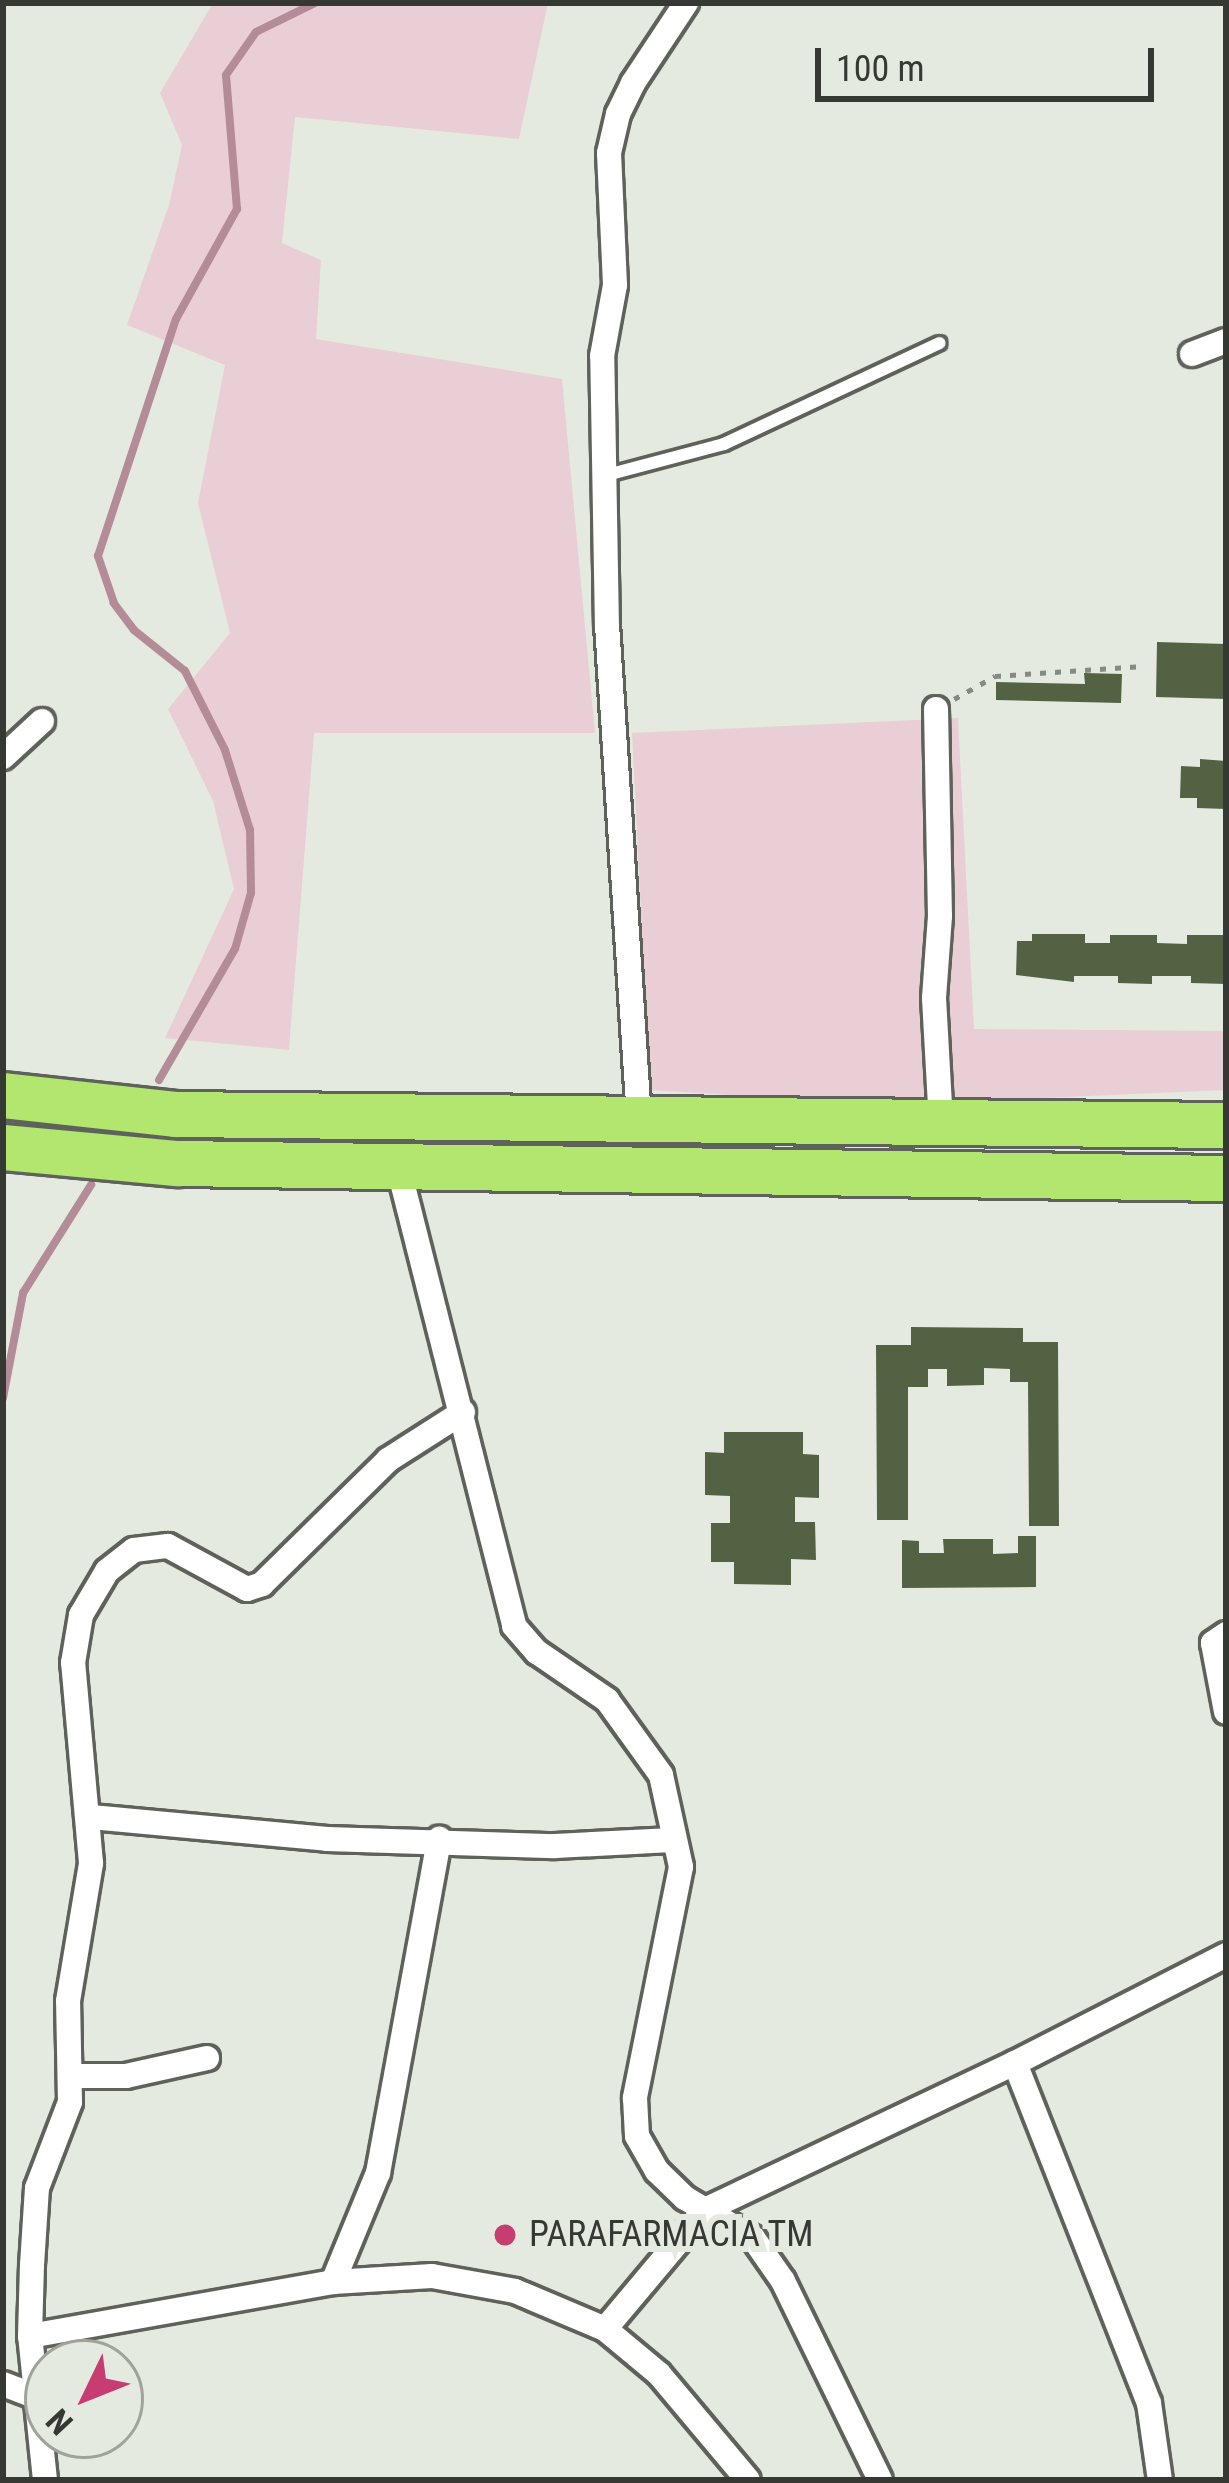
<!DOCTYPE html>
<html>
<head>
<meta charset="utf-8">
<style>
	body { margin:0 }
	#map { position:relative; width:1229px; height:2483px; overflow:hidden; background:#e5eae0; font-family:"Roboto Condensed",sans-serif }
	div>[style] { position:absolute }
	.green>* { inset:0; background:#e9cfd5 }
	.stream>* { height:8px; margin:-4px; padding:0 4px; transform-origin:4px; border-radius:4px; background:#b48c97 }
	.building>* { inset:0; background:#546244 }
	.path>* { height:4.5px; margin-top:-2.25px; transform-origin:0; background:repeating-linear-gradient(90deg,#868a83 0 6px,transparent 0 15px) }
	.roads { filter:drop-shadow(3px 0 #5e625a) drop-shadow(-3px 0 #5e625a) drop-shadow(0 3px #5e625a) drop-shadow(0 -3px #5e625a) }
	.lane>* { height:12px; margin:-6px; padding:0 6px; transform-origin:6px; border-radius:6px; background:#fff }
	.street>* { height:24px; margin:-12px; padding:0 12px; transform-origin:12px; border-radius:12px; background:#fff }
	.highway>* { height:45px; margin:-22.5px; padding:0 22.5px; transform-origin:22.5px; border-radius:22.5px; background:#b2e66f }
	.dots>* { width:33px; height:33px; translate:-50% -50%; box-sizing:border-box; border:6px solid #e5eae0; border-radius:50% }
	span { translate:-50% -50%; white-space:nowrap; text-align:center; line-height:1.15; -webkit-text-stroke:12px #e5eae0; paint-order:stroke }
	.poi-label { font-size:36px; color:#363834 }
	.left { translate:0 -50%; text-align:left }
	.frame { position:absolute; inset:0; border:6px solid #363834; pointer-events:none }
	.north { position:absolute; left:24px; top:2339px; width:120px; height:120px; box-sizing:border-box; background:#e5eae0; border:3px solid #9fa39b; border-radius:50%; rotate:227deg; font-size:33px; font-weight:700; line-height:48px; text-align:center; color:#363834 }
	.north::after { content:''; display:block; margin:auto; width:42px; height:54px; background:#c73c71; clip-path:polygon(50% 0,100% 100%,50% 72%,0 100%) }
	.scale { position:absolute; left:815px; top:48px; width:339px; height:54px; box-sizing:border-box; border:6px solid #363834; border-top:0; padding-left:15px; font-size:36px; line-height:42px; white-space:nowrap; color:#363834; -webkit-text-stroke:9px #e5eae0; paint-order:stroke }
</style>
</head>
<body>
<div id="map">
	<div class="green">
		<div style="clip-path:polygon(213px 3px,548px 3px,519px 139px,295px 117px,282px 243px,321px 260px,316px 339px,562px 379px,595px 733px,314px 733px,289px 1050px,165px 1038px,234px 889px,213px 801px,168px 709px,230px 633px,198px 503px,225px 365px,127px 325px,169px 205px,182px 145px,160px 93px)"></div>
		<div style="clip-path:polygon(958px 718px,974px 1029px,1226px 1031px,1226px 1090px,885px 1105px,650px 1090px,632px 733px)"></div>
	</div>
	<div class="stream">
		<div style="left:159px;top:1080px;width:151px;rotate:-59.9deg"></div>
		<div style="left:235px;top:949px;width:58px;rotate:-74.1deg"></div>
		<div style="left:251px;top:893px;width:63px;rotate:-90.9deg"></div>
		<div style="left:250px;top:830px;width:84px;rotate:-107.4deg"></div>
		<div style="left:225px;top:750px;width:89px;rotate:-116.9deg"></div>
		<div style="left:185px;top:671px;width:65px;rotate:-141.2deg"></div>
		<div style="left:134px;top:630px;width:34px;rotate:-127deg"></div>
		<div style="left:114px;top:603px;width:50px;rotate:-108.8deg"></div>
		<div style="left:98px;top:556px;width:250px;rotate:-71.8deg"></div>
		<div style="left:176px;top:319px;width:126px;rotate:-61deg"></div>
		<div style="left:237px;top:209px;width:134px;rotate:-94.7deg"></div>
		<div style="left:226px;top:75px;width:52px;rotate:-55.1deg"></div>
		<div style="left:256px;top:32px;width:66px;rotate:-26.2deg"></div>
		<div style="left:3px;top:1398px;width:107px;rotate:-79.2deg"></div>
		<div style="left:23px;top:1293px;width:128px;rotate:-57.8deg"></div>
	</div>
	<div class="building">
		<div style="clip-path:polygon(1157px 642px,1226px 644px,1226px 699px,1156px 697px)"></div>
		<div style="clip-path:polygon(1084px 673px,1122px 674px,1121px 703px,996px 700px,996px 682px,1085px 684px)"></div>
		<div style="clip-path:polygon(1200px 759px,1226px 761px,1226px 809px,1197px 808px,1197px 798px,1180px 798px,1181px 766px,1200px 767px)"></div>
		<div style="clip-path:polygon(1032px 934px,1085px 934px,1085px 943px,1110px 943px,1110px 935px,1157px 935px,1157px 943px,1187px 944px,1187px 935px,1226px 935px,1226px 984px,1191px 983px,1191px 976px,1152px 976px,1152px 984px,1118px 983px,1118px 976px,1074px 976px,1074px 982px,1016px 975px,1017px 941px,1032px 941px)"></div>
		<div style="clip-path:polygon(911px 1327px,1023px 1328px,1023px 1342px,1058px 1342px,1059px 1526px,1029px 1526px,1028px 1382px,1010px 1382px,1010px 1369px,984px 1368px,984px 1385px,947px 1386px,947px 1369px,928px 1369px,928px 1387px,908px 1387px,908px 1520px,877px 1520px,876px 1345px,911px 1345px)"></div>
		<div style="clip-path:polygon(724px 1432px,803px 1432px,803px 1454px,819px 1455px,819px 1498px,795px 1497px,795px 1522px,815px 1522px,816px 1560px,791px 1559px,791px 1585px,734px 1584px,734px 1562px,711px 1562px,711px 1523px,730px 1523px,730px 1496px,705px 1495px,705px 1452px,724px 1453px)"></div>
		<div style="clip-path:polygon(1018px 1536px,1036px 1536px,1036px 1587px,902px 1588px,902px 1540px,919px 1541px,919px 1553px,944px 1553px,943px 1539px,993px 1539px,993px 1554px,1018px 1553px)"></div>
	</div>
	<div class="path">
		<div style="left:954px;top:699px;width:47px;rotate:-29.3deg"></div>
		<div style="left:995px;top:676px;width:145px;rotate:-3.9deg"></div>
	</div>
	<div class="roads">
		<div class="lane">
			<div style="left:607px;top:475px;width:121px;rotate:-14.8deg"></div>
			<div style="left:724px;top:444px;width:238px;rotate:-25.1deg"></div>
		</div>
		<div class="street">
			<div style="left:1192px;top:354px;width:36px;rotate:-21deg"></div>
			<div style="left:936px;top:709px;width:207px;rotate:88.9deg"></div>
			<div style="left:940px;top:916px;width:82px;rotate:94.2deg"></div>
			<div style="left:934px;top:998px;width:127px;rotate:86.8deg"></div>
			<div style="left:3px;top:757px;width:53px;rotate:-42.7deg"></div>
			<div style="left:639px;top:1119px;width:491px;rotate:-93.7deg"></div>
			<div style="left:607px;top:629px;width:273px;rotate:-91deg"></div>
			<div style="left:602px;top:356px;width:72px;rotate:-79.6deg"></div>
			<div style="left:615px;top:285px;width:132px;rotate:-92.6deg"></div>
			<div style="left:609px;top:153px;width:40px;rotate:-77deg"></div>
			<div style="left:618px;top:114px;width:34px;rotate:-64deg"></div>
			<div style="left:633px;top:83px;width:96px;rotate:-56.5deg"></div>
			<div style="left:398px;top:1166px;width:474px;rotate:75.8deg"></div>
			<div style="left:514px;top:1626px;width:35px;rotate:49deg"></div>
			<div style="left:537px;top:1652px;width:85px;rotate:34.4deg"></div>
			<div style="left:607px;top:1700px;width:92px;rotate:54.2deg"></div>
			<div style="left:661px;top:1775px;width:94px;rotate:77.7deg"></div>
			<div style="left:681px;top:1867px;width:236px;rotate:101.3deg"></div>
			<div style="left:635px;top:2098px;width:38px;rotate:87deg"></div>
			<div style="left:637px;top:2136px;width:40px;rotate:60.3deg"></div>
			<div style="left:657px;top:2171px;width:39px;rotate:44deg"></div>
			<div style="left:685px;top:2198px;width:79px;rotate:30.5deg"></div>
			<div style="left:753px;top:2238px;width:52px;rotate:55.1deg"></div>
			<div style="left:783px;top:2281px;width:221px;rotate:64deg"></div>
			<div style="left:1226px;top:1634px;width:16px;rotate:145deg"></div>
			<div style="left:1213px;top:1643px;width:70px;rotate:79.3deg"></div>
			<div style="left:91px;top:1817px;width:237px;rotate:5.3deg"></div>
			<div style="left:327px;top:1839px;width:228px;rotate:1.8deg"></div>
			<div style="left:555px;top:1846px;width:117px;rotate:-2.9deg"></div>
			<div style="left:1015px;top:2063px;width:365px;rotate:68.5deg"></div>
			<div style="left:1149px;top:2403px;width:78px;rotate:81.9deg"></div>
			<div style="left:73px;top:2076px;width:53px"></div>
			<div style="left:126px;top:2076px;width:83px;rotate:-12.5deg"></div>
			<div style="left:333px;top:2282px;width:118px;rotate:-67.6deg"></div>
			<div style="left:378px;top:2173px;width:340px;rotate:-79.6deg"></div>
			<div style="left:605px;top:2329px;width:155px;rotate:-50deg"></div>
			<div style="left:705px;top:2210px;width:343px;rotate:-25.4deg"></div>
			<div style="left:1015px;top:2063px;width:237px;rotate:-27.1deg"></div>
			<div style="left:30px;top:2336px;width:308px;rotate:-10.1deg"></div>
			<div style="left:333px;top:2282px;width:99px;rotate:-3.5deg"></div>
			<div style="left:432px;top:2276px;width:84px;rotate:10.2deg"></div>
			<div style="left:515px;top:2291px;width:98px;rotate:22.9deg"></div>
			<div style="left:605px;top:2329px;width:70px;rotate:39.8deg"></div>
			<div style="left:659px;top:2374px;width:138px;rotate:50deg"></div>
			<div style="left:3px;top:2384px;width:39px;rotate:21deg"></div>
			<div style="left:45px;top:2480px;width:145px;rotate:-95.9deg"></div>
			<div style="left:30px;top:2336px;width:71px;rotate:-88.4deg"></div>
			<div style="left:32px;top:2265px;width:77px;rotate:-86.3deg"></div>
			<div style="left:37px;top:2188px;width:92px;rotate:-69deg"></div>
			<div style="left:70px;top:2102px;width:101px;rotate:-91.1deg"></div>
			<div style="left:68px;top:2001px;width:140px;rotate:-80.5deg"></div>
			<div style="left:91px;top:1863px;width:201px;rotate:-95.1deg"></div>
			<div style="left:73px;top:1663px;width:49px;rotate:-80.5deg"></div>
			<div style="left:81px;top:1615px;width:51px;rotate:-59.4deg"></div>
			<div style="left:107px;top:1571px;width:34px;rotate:-38deg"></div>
			<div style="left:134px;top:1550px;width:34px;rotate:-7deg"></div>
			<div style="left:168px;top:1546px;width:90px;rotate:28.6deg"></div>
			<div style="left:247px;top:1589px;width:16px;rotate:-18deg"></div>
			<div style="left:262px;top:1584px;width:177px;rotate:-44.5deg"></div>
			<div style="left:388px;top:1460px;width:89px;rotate:-32.6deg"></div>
		</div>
		<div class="highway">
			<div style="left:3px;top:1095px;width:173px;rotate:6.3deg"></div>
			<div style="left:175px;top:1114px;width:1051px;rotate:0.6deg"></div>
			<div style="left:3px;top:1147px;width:175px;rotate:5.3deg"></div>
			<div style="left:177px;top:1163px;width:1049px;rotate:0.82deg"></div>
		</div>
	</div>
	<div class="dots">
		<div style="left:505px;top:2235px;background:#c73c71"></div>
	</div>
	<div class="poi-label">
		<span class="left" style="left:529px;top:2235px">PARAFARMACIA TM</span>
	</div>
	<div class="frame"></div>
	<div class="north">N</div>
	<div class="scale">100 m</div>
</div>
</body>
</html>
